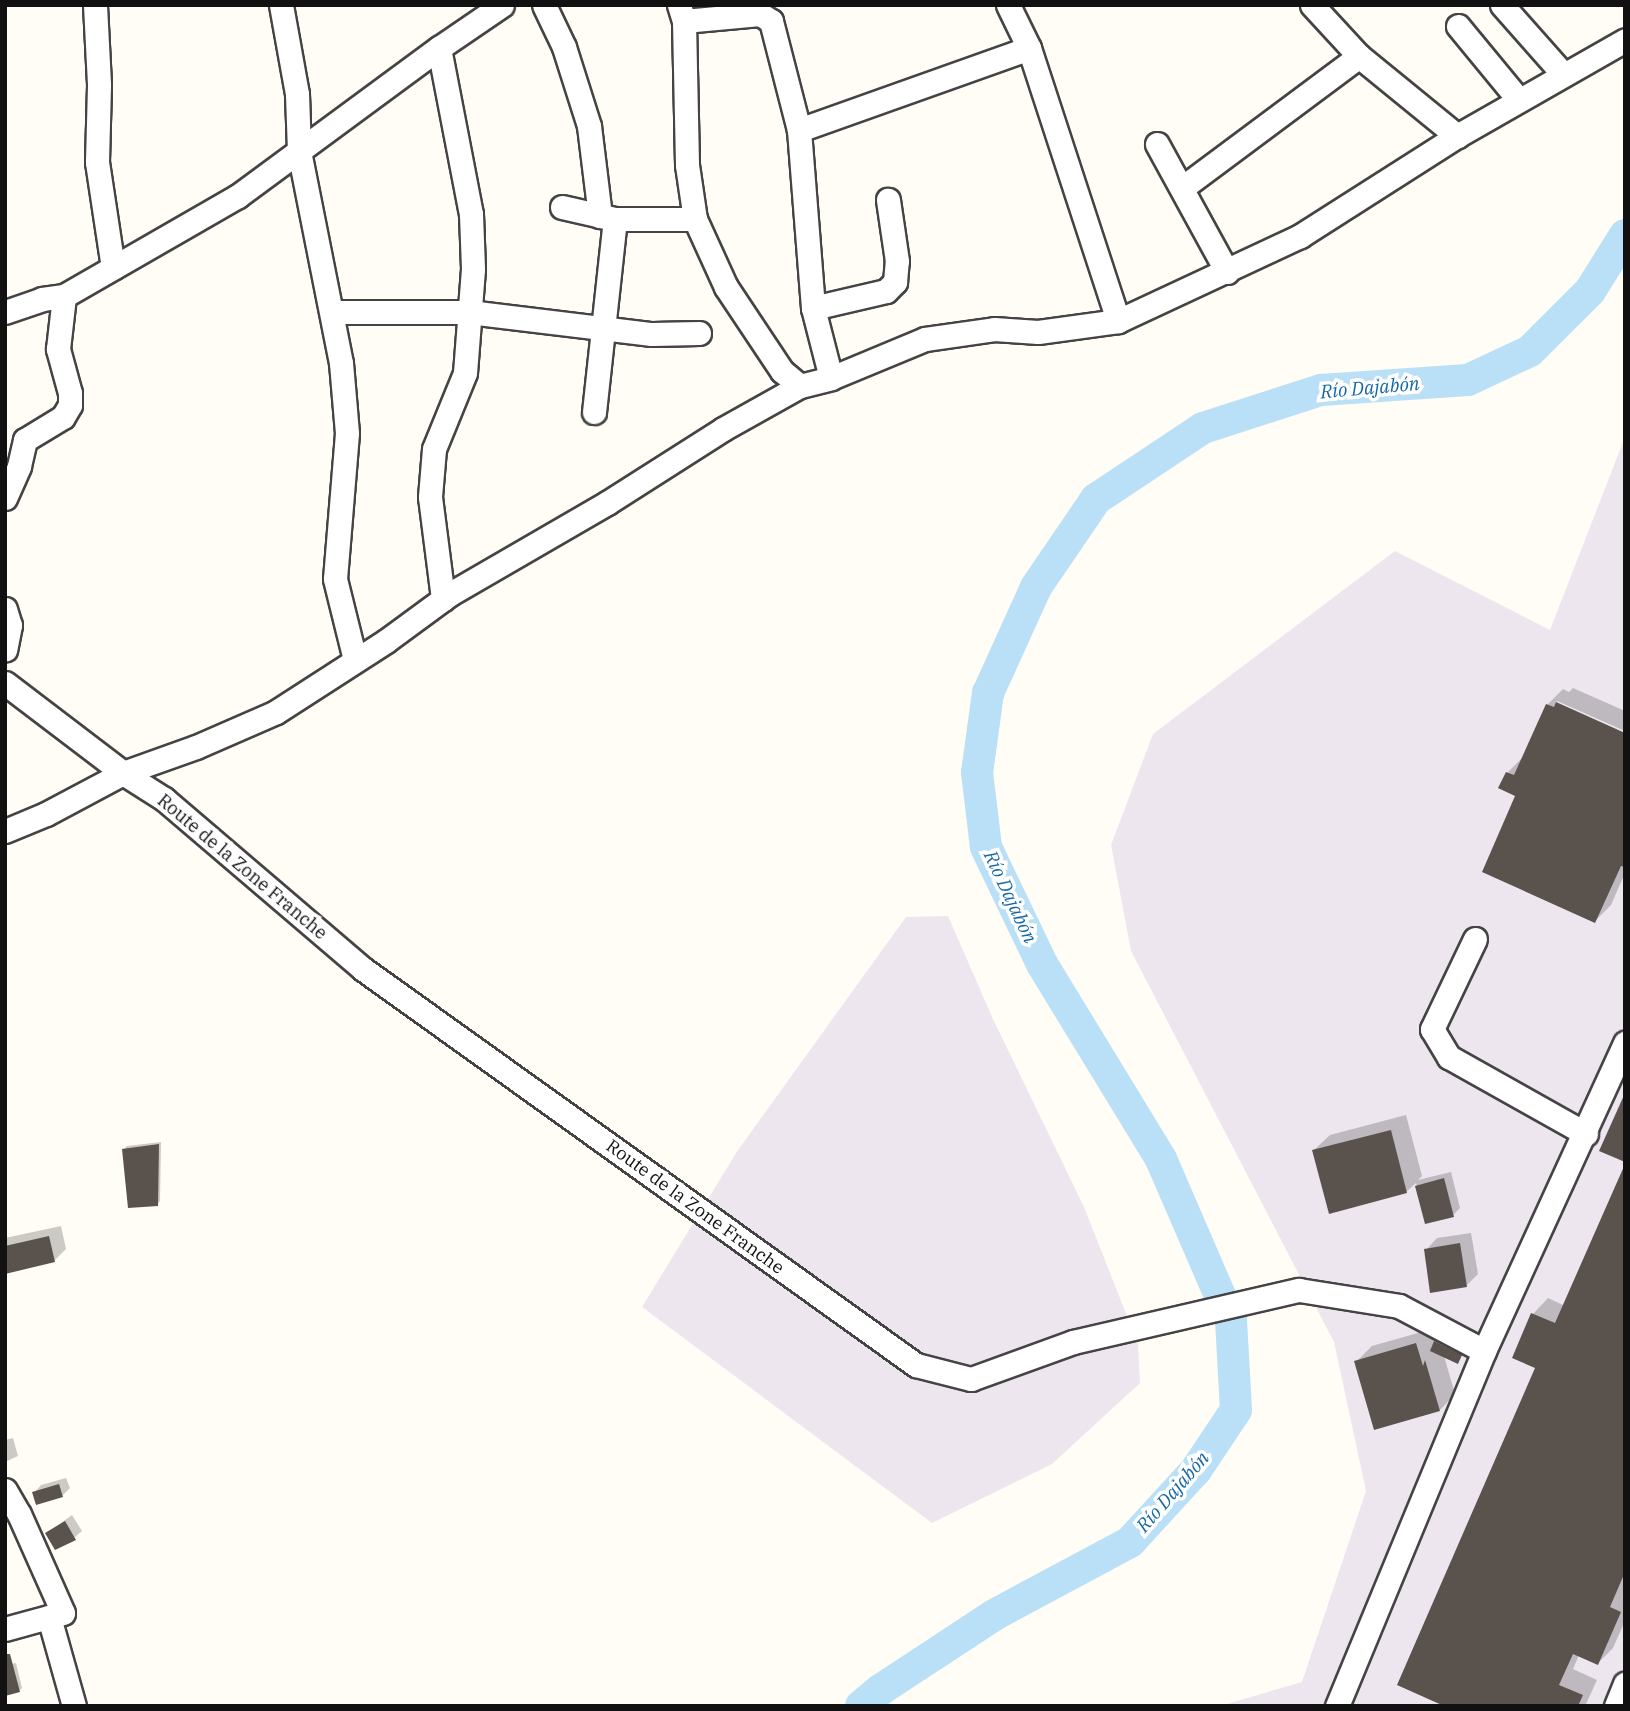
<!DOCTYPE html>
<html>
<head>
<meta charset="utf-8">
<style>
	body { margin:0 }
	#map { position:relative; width:1630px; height:1711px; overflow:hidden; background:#fffdf5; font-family:"IBM Plex Serif",serif }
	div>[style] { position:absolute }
	.industrial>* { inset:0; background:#eee6ef }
	.shadow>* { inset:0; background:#0003 }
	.river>* { height:32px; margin:-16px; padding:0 16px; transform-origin:16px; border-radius:16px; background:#b9e0f7 }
	.building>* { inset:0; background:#5a524d }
	.roads { filter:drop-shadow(2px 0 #444) drop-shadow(-2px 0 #444) drop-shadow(0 2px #444) drop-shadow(0 -2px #444) }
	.minor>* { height:23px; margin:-11.5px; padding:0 11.5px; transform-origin:11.5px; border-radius:11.5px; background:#fff }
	span { translate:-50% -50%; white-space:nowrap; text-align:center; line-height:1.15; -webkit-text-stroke:7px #fff; paint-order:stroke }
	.street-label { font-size:18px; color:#111 }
	.water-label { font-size:19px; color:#1768a6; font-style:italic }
	.frame { position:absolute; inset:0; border:7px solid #111; pointer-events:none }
</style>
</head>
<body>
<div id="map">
	<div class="industrial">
		<div style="clip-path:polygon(1625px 437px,1625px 1706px,1220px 1706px,1302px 1682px,1366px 1491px,1334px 1342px,1131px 951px,1111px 845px,1153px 734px,1395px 551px,1550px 630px)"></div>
		<div style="clip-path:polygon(948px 916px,993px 1019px,1084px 1207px,1138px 1344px,1140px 1383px,1052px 1464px,932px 1523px,642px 1307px,738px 1150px,906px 917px)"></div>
	</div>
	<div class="shadow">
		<div style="clip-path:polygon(1573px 688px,1625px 711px,1625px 731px,1557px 701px,1555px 704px,1625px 735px,1625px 873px,1611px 905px,1595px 921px,1517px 795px,1507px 773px,1523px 757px,1547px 705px,1563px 689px,1569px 692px)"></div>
		<div style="clip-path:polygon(1406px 1115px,1422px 1176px,1418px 1180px,1451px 1172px,1460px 1208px,1453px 1215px,1426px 1222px,1416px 1183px,1406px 1192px,1314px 1150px,1330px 1135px)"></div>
		<div style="clip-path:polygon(161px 1142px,160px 1201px,157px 1205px,124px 1149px,127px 1146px)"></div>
		<div style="clip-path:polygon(1625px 1169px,1625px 1621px,1613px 1648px,1598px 1663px,1579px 1655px,1573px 1669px,1597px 1680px,1585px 1706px,1448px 1706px,1538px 1368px,1514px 1357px,1533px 1314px,1548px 1298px,1565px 1306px)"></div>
		<div style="clip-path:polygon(61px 1226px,66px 1249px,54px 1261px,5px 1272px,5px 1238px)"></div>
		<div style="clip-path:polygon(1471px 1233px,1478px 1274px,1466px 1286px,1426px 1250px,1437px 1238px)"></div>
		<div style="clip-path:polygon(1432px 1329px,1435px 1342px,1443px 1334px,1468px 1347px,1457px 1362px,1444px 1356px,1455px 1394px,1440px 1410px,1356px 1362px,1372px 1346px)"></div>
		<div style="clip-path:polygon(13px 1438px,18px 1456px,5px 1462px,5px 1440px)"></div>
		<div style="clip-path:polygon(66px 1478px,70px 1488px,62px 1496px,34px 1493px,41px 1485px)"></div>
		<div style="clip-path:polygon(72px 1515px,82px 1531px,74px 1538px,47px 1533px)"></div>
		<div style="clip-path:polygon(16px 1663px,22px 1688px,19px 1691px,5px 1665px)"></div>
	</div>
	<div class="river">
		<div style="left:861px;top:1706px;width:25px;rotate:-40deg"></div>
		<div style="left:880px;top:1690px;width:136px;rotate:-33.3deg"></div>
		<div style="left:994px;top:1615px;width:154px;rotate:-28.2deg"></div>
		<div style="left:1130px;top:1542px;width:98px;rotate:-47.5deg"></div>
		<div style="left:1196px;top:1470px;width:72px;rotate:-56.3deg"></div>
		<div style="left:1236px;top:1410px;width:89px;rotate:-93.2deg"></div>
		<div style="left:1231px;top:1321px;width:176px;rotate:-113.4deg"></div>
		<div style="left:1161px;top:1159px;width:228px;rotate:-121.4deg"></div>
		<div style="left:1042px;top:964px;width:130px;rotate:-115.6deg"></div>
		<div style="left:986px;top:847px;width:75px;rotate:-96.9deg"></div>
		<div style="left:977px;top:773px;width:81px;rotate:-82.2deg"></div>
		<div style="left:988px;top:693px;width:116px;rotate:-65.6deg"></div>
		<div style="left:1036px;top:587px;width:107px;rotate:-55.7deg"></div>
		<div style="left:1096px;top:499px;width:128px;rotate:-33.6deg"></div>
		<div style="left:1203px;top:428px;width:124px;rotate:-17.9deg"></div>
		<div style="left:1321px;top:390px;width:147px;rotate:-3.9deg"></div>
		<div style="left:1468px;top:380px;width:68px;rotate:-25.1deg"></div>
		<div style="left:1530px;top:351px;width:85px;rotate:-45deg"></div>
		<div style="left:1590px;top:291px;width:66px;rotate:-58deg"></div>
	</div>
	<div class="building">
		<div style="clip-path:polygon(1556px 702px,1625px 733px,1625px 867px,1621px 866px,1595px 923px,1482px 872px,1515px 796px,1498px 788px,1506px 772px,1514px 775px,1546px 704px,1554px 707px)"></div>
		<div style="clip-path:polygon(1625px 1093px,1625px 1162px,1599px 1151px)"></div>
		<div style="clip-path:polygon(1391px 1130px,1407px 1193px,1329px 1214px,1312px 1150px)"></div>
		<div style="clip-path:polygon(159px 1144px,158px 1206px,128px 1208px,122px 1149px)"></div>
		<div style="clip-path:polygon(1625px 1164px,1625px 1572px,1610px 1607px,1621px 1612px,1598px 1665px,1573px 1654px,1559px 1685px,1583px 1695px,1578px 1706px,1444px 1706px,1397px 1685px,1535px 1368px,1512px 1358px,1531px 1313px,1555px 1323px)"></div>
		<div style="clip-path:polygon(1444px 1178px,1454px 1217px,1425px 1224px,1415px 1186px)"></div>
		<div style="clip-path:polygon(49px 1236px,55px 1262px,5px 1274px,5px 1246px)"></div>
		<div style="clip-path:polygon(1460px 1243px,1467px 1287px,1430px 1293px,1424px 1249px)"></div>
		<div style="clip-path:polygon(1434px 1341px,1462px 1355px,1458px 1364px,1430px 1351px)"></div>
		<div style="clip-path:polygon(1416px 1343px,1423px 1366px,1425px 1360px,1440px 1411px,1374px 1430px,1354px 1361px)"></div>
		<div style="clip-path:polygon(59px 1484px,63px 1497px,36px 1505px,32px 1492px)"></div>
		<div style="clip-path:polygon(65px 1521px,76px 1540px,55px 1550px,45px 1533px)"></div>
		<div style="clip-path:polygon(5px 1654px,10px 1654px,20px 1692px,5px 1696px)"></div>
	</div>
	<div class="roads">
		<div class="minor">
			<div style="left:95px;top:5px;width:80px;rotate:87.1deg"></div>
			<div style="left:99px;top:85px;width:77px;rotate:91.5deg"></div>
			<div style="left:97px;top:162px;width:107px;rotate:81.4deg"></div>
			<div style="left:281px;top:5px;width:90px;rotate:79.8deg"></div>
			<div style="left:297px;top:94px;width:57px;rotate:88deg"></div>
			<div style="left:299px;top:151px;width:216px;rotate:78.8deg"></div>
			<div style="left:341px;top:363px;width:70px;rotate:85.1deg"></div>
			<div style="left:347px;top:433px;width:146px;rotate:94.7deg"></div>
			<div style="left:335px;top:579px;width:83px;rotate:76.1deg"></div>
			<div style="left:544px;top:5px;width:47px;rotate:64.5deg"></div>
			<div style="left:564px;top:47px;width:83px;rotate:72.4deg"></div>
			<div style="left:589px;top:126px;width:91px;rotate:83deg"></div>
			<div style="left:679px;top:5px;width:17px;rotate:73deg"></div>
			<div style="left:684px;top:21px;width:144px;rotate:88.8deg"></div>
			<div style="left:687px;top:165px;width:55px;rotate:81.6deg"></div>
			<div style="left:695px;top:219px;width:75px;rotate:65.5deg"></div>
			<div style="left:726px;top:287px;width:101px;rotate:56.3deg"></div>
			<div style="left:782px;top:371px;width:23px;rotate:40deg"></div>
			<div style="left:1008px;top:5px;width:48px;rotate:64deg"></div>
			<div style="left:1029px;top:48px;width:287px;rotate:71.9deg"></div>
			<div style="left:1312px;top:5px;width:69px;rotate:47.3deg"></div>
			<div style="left:1359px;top:56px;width:127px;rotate:39.2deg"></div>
			<div style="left:1457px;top:136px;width:193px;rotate:-29.7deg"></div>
			<div style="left:1502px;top:5px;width:92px;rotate:48.5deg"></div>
			<div style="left:684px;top:21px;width:76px;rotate:-5.3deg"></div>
			<div style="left:760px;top:14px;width:13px;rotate:32deg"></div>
			<div style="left:771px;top:21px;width:113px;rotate:75.6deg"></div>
			<div style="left:799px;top:130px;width:179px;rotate:85.5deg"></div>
			<div style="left:813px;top:308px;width:72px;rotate:75.6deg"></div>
			<div style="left:1458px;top:26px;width:96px;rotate:50.5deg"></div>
			<div style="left:439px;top:48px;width:169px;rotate:79.1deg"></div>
			<div style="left:471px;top:214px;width:55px;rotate:87.9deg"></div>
			<div style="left:473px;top:269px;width:104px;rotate:94.4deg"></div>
			<div style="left:465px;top:373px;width:82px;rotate:112.2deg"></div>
			<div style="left:434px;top:449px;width:48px;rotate:94.8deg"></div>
			<div style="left:430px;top:497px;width:103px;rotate:82.7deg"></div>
			<div style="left:799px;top:130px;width:244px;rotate:-19.6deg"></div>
			<div style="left:1157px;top:144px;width:146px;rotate:61.3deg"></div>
			<div style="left:1182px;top:188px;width:221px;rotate:-36.7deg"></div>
			<div style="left:562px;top:207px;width:54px;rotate:12.8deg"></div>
			<div style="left:615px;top:219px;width:80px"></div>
			<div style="left:813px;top:308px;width:75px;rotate:-13.1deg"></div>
			<div style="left:886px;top:291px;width:13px;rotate:-45deg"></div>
			<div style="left:895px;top:282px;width:21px;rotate:-85deg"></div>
			<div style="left:897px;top:261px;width:62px;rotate:-98.4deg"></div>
			<div style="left:5px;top:312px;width:39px;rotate:-19deg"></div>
			<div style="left:42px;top:299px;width:22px;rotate:-8deg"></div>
			<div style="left:64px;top:296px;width:201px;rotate:-29.9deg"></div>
			<div style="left:238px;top:196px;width:250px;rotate:-36.4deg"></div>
			<div style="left:439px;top:48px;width:76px;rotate:-34.3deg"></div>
			<div style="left:332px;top:312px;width:137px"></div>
			<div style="left:469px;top:312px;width:184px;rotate:6.9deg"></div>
			<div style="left:652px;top:334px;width:47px;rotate:-1.2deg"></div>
			<div style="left:594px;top:412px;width:194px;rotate:-83.8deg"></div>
			<div style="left:5px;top:498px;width:35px;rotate:-66deg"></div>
			<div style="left:19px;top:466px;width:27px;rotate:-77deg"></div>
			<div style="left:25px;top:440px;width:44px;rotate:-31.2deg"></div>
			<div style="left:63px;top:417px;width:14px;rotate:-60deg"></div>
			<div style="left:70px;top:405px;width:12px;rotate:-90deg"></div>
			<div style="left:70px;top:393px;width:46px;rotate:-105.3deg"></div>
			<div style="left:58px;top:349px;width:53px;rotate:-83.5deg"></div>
			<div style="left:5px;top:609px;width:17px;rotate:73deg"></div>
			<div style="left:10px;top:625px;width:25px;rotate:101deg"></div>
			<div style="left:5px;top:683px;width:148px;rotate:37.3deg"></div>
			<div style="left:123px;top:773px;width:49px;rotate:32.4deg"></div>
			<div style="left:164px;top:799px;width:262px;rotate:40.5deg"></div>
			<div style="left:363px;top:969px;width:680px;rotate:35.61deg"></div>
			<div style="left:916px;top:1365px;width:57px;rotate:14.3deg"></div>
			<div style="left:971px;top:1379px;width:109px;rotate:-19.9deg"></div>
			<div style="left:1073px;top:1342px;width:232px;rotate:-13deg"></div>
			<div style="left:1299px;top:1290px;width:101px;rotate:9.1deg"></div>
			<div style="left:1399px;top:1306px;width:96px;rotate:27.9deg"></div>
			<div style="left:5px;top:831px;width:44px;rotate:-22.5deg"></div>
			<div style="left:46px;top:814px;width:87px;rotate:-28deg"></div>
			<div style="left:123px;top:773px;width:77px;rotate:-19.6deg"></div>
			<div style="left:196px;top:747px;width:87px;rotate:-23.6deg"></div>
			<div style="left:276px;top:712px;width:131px;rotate:-32.8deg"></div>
			<div style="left:386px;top:641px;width:79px;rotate:-36.3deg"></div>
			<div style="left:450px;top:594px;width:181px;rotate:-30.1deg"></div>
			<div style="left:607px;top:503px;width:138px;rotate:-32.5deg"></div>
			<div style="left:723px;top:429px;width:88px;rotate:-29.2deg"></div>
			<div style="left:800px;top:386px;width:32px;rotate:-14deg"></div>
			<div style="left:831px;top:378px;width:102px;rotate:-22.5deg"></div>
			<div style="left:925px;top:339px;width:70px;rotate:-8.2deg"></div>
			<div style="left:994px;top:329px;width:44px;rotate:3.9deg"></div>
			<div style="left:1038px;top:332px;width:81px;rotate:-7.8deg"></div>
			<div style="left:1118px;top:321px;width:201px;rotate:-25deg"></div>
			<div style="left:1300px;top:236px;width:186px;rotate:-32.5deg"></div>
			<div style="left:1475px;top:939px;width:100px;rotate:115.5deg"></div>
			<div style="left:1432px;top:1029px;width:33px;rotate:59deg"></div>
			<div style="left:1449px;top:1057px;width:157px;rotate:29.3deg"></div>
			<div style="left:5px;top:1490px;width:28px;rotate:60deg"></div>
			<div style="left:19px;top:1514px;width:108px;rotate:66deg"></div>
			<div style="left:63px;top:1613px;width:60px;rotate:164.6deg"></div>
			<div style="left:49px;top:1617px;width:92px;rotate:74.3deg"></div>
			<div style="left:1337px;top:1706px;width:384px;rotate:-67.5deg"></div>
			<div style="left:1484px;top:1351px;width:339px;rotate:-65.4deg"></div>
			<div style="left:1616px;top:1706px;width:24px;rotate:-68deg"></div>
		</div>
	</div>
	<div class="street-label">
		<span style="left:242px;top:867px;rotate:40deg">Route de la Zone Franche</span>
		<span style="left:695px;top:1207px;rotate:36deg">Route de la Zone Franche</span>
	</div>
	<div class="water-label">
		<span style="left:1370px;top:388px;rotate:-5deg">Río Dajabón</span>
		<span style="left:1010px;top:897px;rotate:65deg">Río Dajabón</span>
		<span style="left:1173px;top:1492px;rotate:-49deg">Río Dajabón</span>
	</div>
	<div class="frame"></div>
</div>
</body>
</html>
